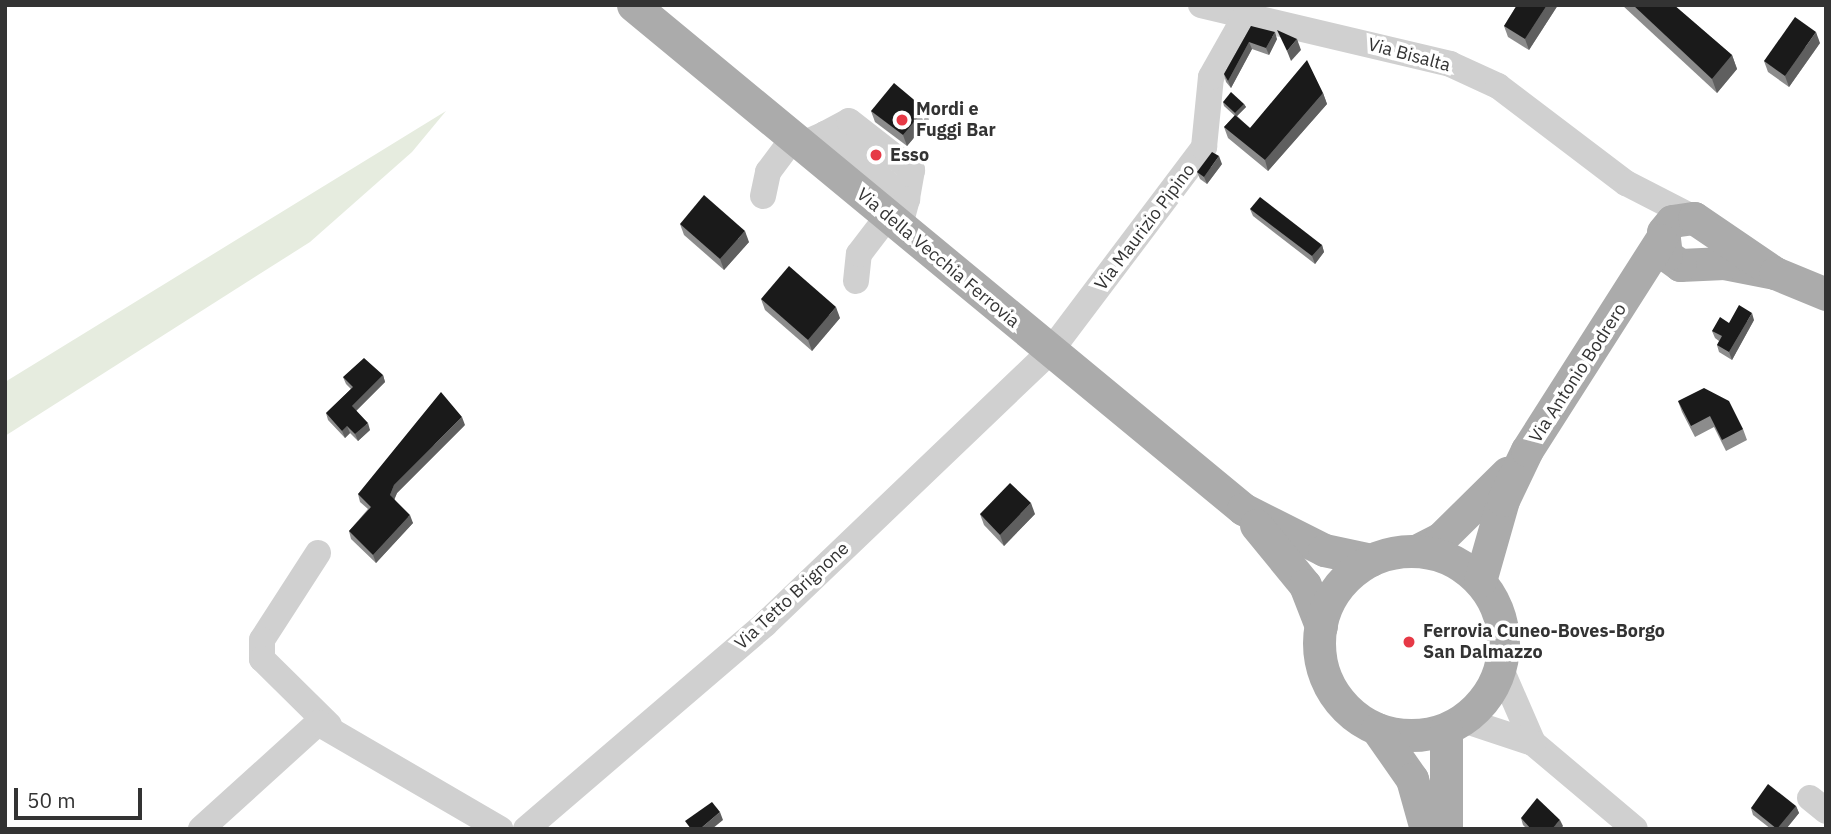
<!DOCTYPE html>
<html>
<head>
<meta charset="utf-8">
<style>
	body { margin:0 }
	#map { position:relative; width:1831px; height:834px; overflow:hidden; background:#fff; font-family:"IBM Plex Sans",sans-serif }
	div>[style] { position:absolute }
	.green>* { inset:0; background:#e6ecdf }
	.minor>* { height:26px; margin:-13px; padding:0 13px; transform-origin:13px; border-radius:13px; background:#d0d0d0 }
	.major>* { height:33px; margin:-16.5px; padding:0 16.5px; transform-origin:16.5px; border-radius:16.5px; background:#ababab }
	.major>.ring { margin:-16.5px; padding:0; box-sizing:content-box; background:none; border:33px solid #ababab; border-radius:50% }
	.wall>* { inset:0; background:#8c8c8c }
	.shaded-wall>* { inset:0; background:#5f5f5f }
	.building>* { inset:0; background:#1a1a1a }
	.dots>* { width:19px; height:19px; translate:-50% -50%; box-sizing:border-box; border:4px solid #fff; border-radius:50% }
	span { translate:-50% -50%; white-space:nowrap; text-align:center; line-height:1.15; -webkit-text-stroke:7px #fff; paint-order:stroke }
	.street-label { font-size:18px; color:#333 }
	.poi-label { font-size:18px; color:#333; font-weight:700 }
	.left { translate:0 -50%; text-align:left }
	.frame { position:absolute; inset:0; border:7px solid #333; pointer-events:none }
	.scale { position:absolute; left:14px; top:788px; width:128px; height:32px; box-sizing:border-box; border:4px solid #333; border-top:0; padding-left:9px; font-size:21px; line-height:24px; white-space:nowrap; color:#333; -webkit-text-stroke:5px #fff; paint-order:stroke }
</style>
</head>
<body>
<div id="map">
	<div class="green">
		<div style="clip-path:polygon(446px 111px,412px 152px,310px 242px,5px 436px,5px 382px)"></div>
	</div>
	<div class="minor">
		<div style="left:1201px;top:5px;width:256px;rotate:13.3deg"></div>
		<div style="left:1450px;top:64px;width:53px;rotate:24.6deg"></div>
		<div style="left:1498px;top:86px;width:161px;rotate:37.2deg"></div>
		<div style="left:1626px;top:183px;width:76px;rotate:27.2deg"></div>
		<div style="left:825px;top:134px;width:27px;rotate:-28deg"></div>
		<div style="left:849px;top:121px;width:80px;rotate:37.9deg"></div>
		<div style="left:912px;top:170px;width:29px;rotate:100deg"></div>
		<div style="left:803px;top:144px;width:24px;rotate:-24deg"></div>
		<div style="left:825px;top:134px;width:105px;rotate:38.4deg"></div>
		<div style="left:907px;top:199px;width:27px;rotate:105deg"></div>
		<div style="left:763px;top:196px;width:25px;rotate:-78deg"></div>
		<div style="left:768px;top:172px;width:44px;rotate:-53.4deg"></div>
		<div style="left:856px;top:281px;width:27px;rotate:-84deg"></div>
		<div style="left:859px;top:254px;width:48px;rotate:-52.7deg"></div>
		<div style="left:318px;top:553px;width:103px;rotate:122.8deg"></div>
		<div style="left:262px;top:640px;width:19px;rotate:90deg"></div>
		<div style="left:262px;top:659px;width:94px;rotate:44.6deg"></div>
		<div style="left:1500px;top:667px;width:83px;rotate:66.5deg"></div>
		<div style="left:1533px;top:743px;width:133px;rotate:40.1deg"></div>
		<div style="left:1463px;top:720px;width:74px;rotate:18.2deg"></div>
		<div style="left:1810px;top:798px;width:21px;rotate:39deg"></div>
		<div style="left:201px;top:829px;width:158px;rotate:-42.2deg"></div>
		<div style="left:318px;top:723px;width:211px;rotate:30.2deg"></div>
		<div style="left:526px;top:829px;width:315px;rotate:-40.6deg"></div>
		<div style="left:765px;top:624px;width:393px;rotate:-43.7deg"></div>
		<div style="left:1049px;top:353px;width:258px;rotate:-53deg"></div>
		<div style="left:1204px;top:147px;width:70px;rotate:-84.3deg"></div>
		<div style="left:1211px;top:77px;width:71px;rotate:-60.6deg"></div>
	</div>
	<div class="major">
		<div style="left:633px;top:5px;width:791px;rotate:39.56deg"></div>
		<div style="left:1243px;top:509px;width:91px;rotate:26.8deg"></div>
		<div style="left:1324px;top:550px;width:48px;rotate:12deg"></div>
		<div style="left:1775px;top:273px;width:52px;rotate:-168.9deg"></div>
		<div style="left:1724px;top:263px;width:44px;rotate:177.4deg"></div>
		<div style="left:1680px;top:265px;width:17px;rotate:-144deg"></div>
		<div style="left:1666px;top:255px;width:23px;rotate:-97deg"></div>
		<div style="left:1663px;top:232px;width:14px;rotate:-51deg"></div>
		<div style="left:1672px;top:221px;width:22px;rotate:-8deg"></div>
		<div style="left:1694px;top:218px;width:98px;rotate:34.2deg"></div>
		<div style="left:1775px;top:273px;width:55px;rotate:22.4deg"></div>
		<div style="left:1256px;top:525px;width:77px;rotate:50.8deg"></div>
		<div style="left:1305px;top:585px;width:44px;rotate:68.7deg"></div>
		<div style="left:1416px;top:551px;width:28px;rotate:-27deg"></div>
		<div style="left:1441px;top:538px;width:93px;rotate:-44.6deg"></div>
		<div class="ring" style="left:1319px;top:551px;width:151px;height:151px"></div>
		<div style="left:1480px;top:581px;width:84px;rotate:-74.1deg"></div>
		<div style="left:1503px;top:500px;width:55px;rotate:-64.4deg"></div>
		<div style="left:1527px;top:450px;width:249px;rotate:-57.5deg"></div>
		<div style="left:1377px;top:729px;width:61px;rotate:55deg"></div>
		<div style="left:1412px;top:779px;width:52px;rotate:74.4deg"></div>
		<div style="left:1446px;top:729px;width:100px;rotate:90deg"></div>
	</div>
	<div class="wall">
		<div style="clip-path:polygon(1517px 5px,1558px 5px,1529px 50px,1508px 37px,1504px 26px)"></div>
		<div style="clip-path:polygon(1622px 5px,1674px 5px,1732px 55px,1737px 69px,1717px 93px)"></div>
		<div style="clip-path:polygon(1251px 26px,1277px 39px,1269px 55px,1252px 49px,1231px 88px,1226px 82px,1224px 74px)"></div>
		<div style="clip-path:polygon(1820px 43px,1789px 87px,1768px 72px,1764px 61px)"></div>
		<div style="clip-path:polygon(1323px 93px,1327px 104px,1268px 171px,1228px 138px,1224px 127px,1235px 116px,1224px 106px,1223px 102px,1244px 104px,1246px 107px,1237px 116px,1250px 128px)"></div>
		<div style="clip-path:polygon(925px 109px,929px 120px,907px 146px,875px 122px,871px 111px)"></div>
		<div style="clip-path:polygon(1222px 164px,1207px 184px,1200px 179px,1197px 172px)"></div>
		<div style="clip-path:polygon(1250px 209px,1322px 245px,1324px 252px,1315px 264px,1253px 216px)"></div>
		<div style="clip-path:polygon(680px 224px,749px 242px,724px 270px,684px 235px)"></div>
		<div style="clip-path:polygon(761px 299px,840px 318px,812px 351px,765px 310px)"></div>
		<div style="clip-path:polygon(1754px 320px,1732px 360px,1719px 352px,1717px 345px,1719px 341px,1715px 338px,1712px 331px,1729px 323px)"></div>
		<div style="clip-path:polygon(383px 375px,385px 382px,356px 411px,370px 430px,358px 441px,350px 433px,345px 438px,328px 420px,326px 413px,351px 389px,346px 384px,343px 377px)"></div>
		<div style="clip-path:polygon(1678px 401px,1743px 429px,1747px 440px,1726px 451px,1714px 427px,1695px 437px,1682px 412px)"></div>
		<div style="clip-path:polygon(465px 425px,397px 493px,394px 499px,413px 523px,376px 563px,351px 539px,349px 531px,368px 509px,360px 502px,358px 494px)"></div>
		<div style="clip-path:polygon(980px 514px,1035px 514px,1004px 546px,984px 525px)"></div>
		<div style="clip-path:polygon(1796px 806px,1799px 813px,1786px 829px,1771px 829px,1753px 815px,1751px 808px)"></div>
		<div style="clip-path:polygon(1521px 818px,1563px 826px,1560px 829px,1527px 829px,1523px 825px)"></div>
	</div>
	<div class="shaded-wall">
		<div style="clip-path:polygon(1547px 5px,1558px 5px,1529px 50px,1525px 39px)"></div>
		<div style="clip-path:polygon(1275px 32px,1277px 39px,1269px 55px,1266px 48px)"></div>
		<div style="clip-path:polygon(1816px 32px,1820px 43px,1789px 87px,1785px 76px)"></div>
		<div style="clip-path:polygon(1297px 39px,1301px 50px,1291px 61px,1287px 51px)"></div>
		<div style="clip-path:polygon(1249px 42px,1252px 49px,1231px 88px,1228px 81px)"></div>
		<div style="clip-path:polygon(1732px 55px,1737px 69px,1717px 93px,1712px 79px)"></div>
		<div style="clip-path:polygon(1323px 93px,1327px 104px,1268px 171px,1265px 160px)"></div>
		<div style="clip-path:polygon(1244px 104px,1246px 107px,1236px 117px,1235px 113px)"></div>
		<div style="clip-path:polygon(925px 109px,929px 120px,907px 146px,903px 135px)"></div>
		<div style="clip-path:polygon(1219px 156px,1222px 164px,1207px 184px,1204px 177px)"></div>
		<div style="clip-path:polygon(745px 231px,749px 242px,724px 270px,720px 259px)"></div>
		<div style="clip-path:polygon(1322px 245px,1324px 252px,1315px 264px,1312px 256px)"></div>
		<div style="clip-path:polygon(836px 307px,840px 318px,812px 351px,808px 340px)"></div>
		<div style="clip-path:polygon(1752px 313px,1754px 320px,1732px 360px,1729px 352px)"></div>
		<div style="clip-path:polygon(383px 375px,385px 382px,354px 413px,352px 406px)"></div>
		<div style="clip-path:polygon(462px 417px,465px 425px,397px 493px,393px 503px,390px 495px,394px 485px)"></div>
		<div style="clip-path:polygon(368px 423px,370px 430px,358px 441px,355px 434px)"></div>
		<div style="clip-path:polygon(347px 426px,350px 433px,345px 438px,342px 431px)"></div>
		<div style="clip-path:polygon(1031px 503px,1035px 514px,1004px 546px,1000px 535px)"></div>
		<div style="clip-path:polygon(410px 515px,413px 523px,376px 563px,373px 555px)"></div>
		<div style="clip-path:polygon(1796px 806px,1799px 813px,1786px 829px,1777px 829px)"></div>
		<div style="clip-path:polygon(720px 812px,723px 820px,712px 829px,700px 829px)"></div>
		<div style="clip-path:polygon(1560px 820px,1563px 826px,1560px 829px,1552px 829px)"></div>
	</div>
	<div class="building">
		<div style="clip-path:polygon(1517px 5px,1547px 5px,1525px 39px,1504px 26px)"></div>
		<div style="clip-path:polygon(1633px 5px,1674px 5px,1732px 55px,1712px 79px)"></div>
		<div style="clip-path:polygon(1795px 17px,1816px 32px,1785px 76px,1764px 61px)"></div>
		<div style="clip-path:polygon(1251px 26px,1275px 32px,1266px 48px,1249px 42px,1228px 81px,1224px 74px)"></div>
		<div style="clip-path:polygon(1277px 30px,1297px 39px,1287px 51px)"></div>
		<div style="clip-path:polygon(1307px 60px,1323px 93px,1265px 160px,1224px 127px,1235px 115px,1250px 128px)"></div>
		<div style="clip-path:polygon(894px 83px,925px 109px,903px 135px,871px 111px)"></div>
		<div style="clip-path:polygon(1231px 92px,1244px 104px,1235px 113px,1223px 102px)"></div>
		<div style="clip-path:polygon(1212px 152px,1219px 156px,1204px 177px,1197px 172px)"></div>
		<div style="clip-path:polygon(704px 195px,745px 231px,720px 259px,680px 224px)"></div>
		<div style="clip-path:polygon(1260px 197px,1322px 245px,1312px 256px,1250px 209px)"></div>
		<div style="clip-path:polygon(789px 266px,836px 307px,808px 340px,761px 299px)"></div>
		<div style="clip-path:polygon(1739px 305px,1752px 313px,1729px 352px,1717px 345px,1722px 336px,1712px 331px,1720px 317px,1729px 323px)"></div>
		<div style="clip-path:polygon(364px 358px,383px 375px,352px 406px,368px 423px,355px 434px,347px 426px,342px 431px,326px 413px,353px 387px,343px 377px)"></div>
		<div style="clip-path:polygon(1704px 388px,1729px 401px,1743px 429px,1722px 440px,1710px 416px,1691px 426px,1678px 401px)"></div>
		<div style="clip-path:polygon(441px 392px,462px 417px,394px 485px,390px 495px,410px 515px,373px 555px,349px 531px,371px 507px,358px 494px)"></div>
		<div style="clip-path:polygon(1010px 483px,1031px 503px,1000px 535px,980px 514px)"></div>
		<div style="clip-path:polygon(1768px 784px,1796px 806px,1777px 829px,1751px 808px)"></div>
		<div style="clip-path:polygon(1537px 798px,1560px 820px,1552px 829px,1531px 829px,1521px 818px)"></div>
		<div style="clip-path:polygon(712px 802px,720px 812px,700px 829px,691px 829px,685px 821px)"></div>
	</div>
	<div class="dots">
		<div style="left:902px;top:120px;background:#e63946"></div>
		<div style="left:876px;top:155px;background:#e63946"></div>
		<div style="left:1409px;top:642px;background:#e63946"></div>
	</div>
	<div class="street-label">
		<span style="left:1409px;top:55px;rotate:15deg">Via Bisalta</span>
		<span style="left:1145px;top:227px;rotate:-53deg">Via Maurizio Pipino</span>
		<span style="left:938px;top:258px;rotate:40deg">Via della Vecchia Ferrovia</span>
		<span style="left:1578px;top:373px;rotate:-57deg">Via Antonio Bodrero</span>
		<span style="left:792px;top:596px;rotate:-43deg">Via Tetto Brignone</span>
	</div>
	<div class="poi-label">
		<span class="left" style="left:916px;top:120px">Mordi e<br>Fuggi Bar</span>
		<span class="left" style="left:890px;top:155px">Esso</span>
		<span class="left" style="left:1423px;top:642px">Ferrovia Cuneo-Boves-Borgo<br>San Dalmazzo</span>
	</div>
	<div class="frame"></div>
	<div class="scale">50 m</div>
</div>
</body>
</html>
